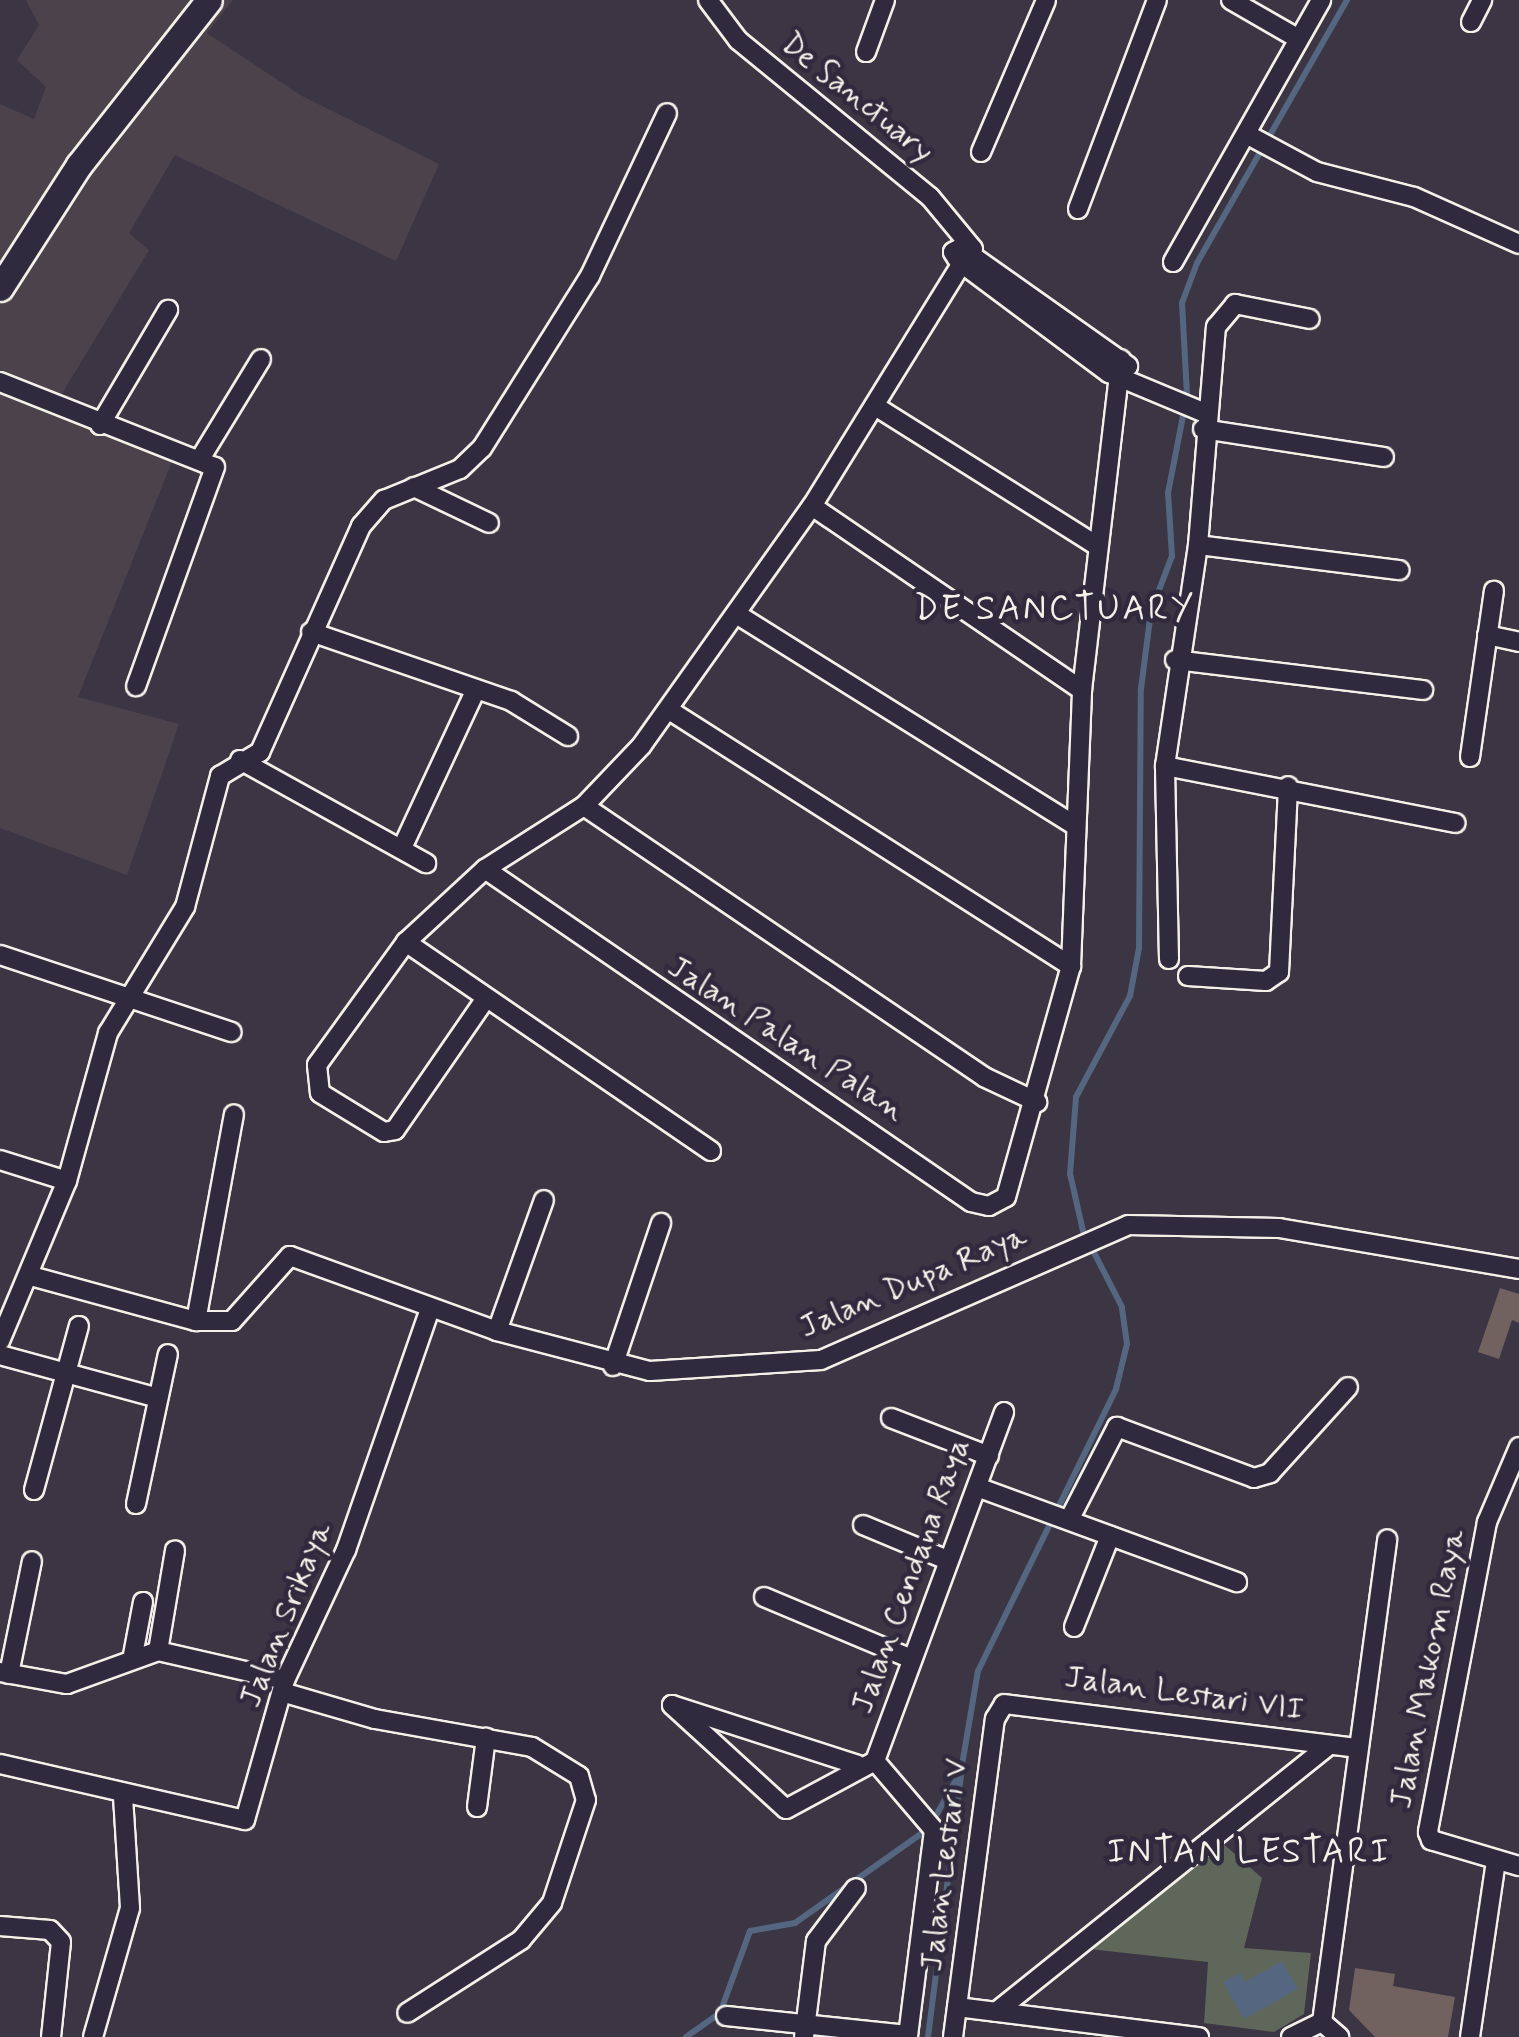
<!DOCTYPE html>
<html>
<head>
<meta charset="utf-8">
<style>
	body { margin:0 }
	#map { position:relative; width:1519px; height:2037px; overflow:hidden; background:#3c3544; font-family:Mynerve,sans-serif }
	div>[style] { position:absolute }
	.built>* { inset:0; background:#4c424c }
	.green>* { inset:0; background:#5e675a }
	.water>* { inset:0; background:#556780 }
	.stream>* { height:6px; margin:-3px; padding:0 3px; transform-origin:3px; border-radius:3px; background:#556780 }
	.building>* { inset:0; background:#71625f }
	.roads { filter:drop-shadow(2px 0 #f4f1e8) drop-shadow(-2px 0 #f4f1e8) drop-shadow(0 2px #f4f1e8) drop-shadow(0 -2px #f4f1e8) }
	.street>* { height:18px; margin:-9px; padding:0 9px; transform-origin:9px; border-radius:9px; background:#2f2a3d }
	.secondary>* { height:25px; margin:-12.5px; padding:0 12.5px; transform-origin:12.5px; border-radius:12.5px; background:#2f2a3d }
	span { translate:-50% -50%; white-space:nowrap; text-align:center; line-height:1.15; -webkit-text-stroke:9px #2f2a3d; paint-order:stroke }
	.street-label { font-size:32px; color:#f4f1e8 }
	.neighbourhood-label { font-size:35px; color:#f4f1e8; letter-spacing:2.5px }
</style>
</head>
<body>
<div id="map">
	<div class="built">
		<div style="clip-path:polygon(26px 0,233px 0,207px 33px,302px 96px,439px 164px,396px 261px,175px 155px,129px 233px,149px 250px,57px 402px,175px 454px,78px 697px,179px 724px,127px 875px,0 828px,0 104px,34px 119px,46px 87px,17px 60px,39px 25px)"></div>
	</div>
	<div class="green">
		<div style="clip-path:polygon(1220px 1841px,1262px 1878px,1244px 1948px,1311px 1953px,1304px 2014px,1274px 2032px,1204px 2023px,1208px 1962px,1089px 1949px)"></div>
	</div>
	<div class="water">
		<div style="clip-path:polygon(1282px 1961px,1298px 1989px,1244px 2019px,1223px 1982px,1240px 1973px,1245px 1982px)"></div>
	</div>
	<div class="stream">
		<div style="left:686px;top:2037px;width:42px;rotate:-35.2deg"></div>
		<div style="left:720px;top:2013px;width:87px;rotate:-69.9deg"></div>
		<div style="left:750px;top:1931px;width:46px;rotate:-10.1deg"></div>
		<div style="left:795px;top:1923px;width:164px;rotate:-35.3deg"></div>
		<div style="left:929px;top:1828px;width:65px;rotate:-60.7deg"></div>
		<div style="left:961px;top:1771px;width:101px;rotate:-80.4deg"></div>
		<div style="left:978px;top:1671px;width:314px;rotate:-63.9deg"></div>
		<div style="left:1116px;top:1389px;width:46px;rotate:-76.3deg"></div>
		<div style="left:1127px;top:1344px;width:37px;rotate:-98deg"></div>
		<div style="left:1122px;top:1307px;width:85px;rotate:-117.2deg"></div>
		<div style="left:1083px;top:1231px;width:58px;rotate:-102.8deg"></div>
		<div style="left:1070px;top:1174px;width:77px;rotate:-85.5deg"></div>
		<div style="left:1076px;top:1097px;width:115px;rotate:-61.9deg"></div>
		<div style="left:1130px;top:996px;width:49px;rotate:-79.4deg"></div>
		<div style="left:1139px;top:948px;width:259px;rotate:-89.6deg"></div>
		<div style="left:1141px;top:689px;width:79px;rotate:-82.7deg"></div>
		<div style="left:1151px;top:611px;width:59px;rotate:-69.1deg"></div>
		<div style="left:1172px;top:556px;width:63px;rotate:-93.6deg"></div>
		<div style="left:1168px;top:493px;width:100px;rotate:-79deg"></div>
		<div style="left:1187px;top:395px;width:92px;rotate:-93.1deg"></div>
		<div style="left:1182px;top:303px;width:43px;rotate:-69.4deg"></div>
		<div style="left:1197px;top:263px;width:303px;rotate:-60.3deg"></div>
		<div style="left:928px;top:2037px;width:264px;rotate:-82.8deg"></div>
	</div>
	<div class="building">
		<div style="clip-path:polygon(1500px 1288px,1519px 1294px,1519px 1323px,1512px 1320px,1499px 1359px,1478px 1352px)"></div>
		<div style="clip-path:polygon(1355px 1968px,1395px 1974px,1393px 1986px,1455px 1997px,1448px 2037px,1375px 2037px,1349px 2010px)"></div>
	</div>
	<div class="roads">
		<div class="street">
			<div style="left:708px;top:0;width:50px;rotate:53.1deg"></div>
			<div style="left:738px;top:40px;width:248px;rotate:39.3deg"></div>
			<div style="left:930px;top:197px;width:67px;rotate:50.4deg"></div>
			<div style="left:973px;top:249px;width:20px;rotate:127deg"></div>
			<div style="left:961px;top:265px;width:15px;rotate:-122deg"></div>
			<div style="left:953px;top:252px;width:17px;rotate:-28deg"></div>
			<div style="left:1231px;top:0;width:76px;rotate:29.9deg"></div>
			<div style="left:1471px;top:22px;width:25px;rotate:-63deg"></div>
			<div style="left:866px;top:52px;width:55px;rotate:-69.9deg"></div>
			<div style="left:1248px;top:135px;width:78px;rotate:28.2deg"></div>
			<div style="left:1317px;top:172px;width:100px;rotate:14.5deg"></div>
			<div style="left:1414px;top:197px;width:115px;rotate:24.1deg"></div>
			<div style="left:981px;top:152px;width:165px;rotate:-66.8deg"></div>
			<div style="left:1078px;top:209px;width:223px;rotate:-69.3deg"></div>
			<div style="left:974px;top:257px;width:189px;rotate:35.3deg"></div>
			<div style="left:1173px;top:262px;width:301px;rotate:-60.5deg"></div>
			<div style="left:964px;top:265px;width:181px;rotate:36.7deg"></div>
			<div style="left:1109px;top:373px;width:104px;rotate:22.6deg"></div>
			<div style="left:0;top:382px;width:231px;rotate:21.6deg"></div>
			<div style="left:215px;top:467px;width:233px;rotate:109.8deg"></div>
			<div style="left:875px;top:406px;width:262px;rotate:32.2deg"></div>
			<div style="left:100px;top:425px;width:134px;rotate:-59.4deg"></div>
			<div style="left:1203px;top:429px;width:183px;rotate:8.8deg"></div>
			<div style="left:200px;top:459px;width:117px;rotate:-58.6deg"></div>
			<div style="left:414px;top:487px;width:83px;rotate:25.6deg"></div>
			<div style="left:812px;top:506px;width:327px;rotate:34.3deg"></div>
			<div style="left:1198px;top:545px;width:203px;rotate:7.1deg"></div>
			<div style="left:738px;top:615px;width:398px;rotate:32deg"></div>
			<div style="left:311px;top:632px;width:212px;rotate:19deg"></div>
			<div style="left:511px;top:701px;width:67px;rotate:31.6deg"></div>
			<div style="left:1487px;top:635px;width:33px;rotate:12deg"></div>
			<div style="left:1175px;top:660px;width:250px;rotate:6.9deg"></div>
			<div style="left:669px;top:710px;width:477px;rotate:32.5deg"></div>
			<div style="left:1470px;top:757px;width:168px;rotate:-81.8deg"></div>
			<div style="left:240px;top:760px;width:213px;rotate:29deg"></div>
			<div style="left:1165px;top:766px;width:296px;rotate:11.1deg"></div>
			<div style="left:584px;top:806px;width:483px;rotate:34.1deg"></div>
			<div style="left:984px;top:1077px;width:59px;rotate:25.3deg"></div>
			<div style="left:402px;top:848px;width:175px;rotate:-65deg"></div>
			<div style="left:485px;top:869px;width:589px;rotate:34.42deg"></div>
			<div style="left:971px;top:1202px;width:18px;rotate:13deg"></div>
			<div style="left:989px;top:1206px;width:19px;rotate:-28deg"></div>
			<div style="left:1006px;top:1197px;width:240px;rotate:-74.3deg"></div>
			<div style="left:1071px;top:966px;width:276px;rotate:-87.7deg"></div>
			<div style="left:1082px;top:690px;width:333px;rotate:-83.3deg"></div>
			<div style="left:406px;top:942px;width:152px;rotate:125.9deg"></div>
			<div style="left:317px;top:1065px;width:28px;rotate:84deg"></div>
			<div style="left:320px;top:1093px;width:75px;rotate:31.4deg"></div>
			<div style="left:384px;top:1132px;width:11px;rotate:-10deg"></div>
			<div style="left:395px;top:1130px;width:157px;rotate:-55.4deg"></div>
			<div style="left:0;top:955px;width:244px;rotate:18.4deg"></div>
			<div style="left:1169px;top:959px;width:193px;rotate:-91.2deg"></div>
			<div style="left:1165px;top:766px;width:223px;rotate:-81.5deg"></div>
			<div style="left:1198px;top:545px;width:219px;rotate:-85.3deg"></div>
			<div style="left:1216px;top:327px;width:30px;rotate:-50deg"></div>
			<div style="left:1235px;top:304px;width:76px;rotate:11.3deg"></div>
			<div style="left:1188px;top:976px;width:78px;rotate:3.7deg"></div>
			<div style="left:1266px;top:981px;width:16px;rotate:-35deg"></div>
			<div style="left:1279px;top:972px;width:186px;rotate:-87.2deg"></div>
			<div style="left:711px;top:1151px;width:370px;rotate:-145.6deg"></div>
			<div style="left:406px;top:942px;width:108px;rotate:-42.7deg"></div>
			<div style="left:485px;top:869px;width:117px;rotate:-32.5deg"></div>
			<div style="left:584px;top:806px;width:84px;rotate:-46.4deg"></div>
			<div style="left:642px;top:745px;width:293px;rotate:-54.6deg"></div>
			<div style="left:812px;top:506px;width:283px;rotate:-58.3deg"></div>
			<div style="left:0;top:1160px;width:70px;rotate:17.4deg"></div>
			<div style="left:31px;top:1276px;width:171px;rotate:15.3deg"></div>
			<div style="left:196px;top:1321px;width:36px"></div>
			<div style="left:232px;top:1321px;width:87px;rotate:-48.3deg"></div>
			<div style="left:290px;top:1256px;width:220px;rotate:19.9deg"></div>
			<div style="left:497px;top:1331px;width:158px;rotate:14.7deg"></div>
			<div style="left:650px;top:1371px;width:171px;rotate:-3.7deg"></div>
			<div style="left:821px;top:1360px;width:335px;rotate:-23.7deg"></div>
			<div style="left:1128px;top:1225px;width:151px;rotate:1.1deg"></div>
			<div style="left:1279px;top:1228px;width:243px;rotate:9.7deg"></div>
			<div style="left:196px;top:1321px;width:210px;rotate:-79.6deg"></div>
			<div style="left:497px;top:1331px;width:139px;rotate:-70.3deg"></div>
			<div style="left:0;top:1341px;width:173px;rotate:-67.3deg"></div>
			<div style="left:67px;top:1181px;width:154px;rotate:-74.5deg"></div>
			<div style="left:108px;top:1033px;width:148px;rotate:-58.6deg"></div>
			<div style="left:185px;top:907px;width:136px;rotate:-75deg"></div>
			<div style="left:220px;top:776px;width:47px;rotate:-31deg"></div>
			<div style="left:260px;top:752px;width:248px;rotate:-65.9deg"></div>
			<div style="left:361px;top:526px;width:35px;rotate:-49deg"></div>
			<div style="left:384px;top:500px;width:82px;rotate:-22.2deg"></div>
			<div style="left:460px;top:469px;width:30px;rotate:-44deg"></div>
			<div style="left:482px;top:448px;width:203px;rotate:-57.9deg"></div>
			<div style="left:590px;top:276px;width:180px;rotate:-64.7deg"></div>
			<div style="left:0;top:1355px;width:164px;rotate:15.2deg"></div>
			<div style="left:613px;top:1366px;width:151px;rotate:-71.4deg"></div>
			<div style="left:891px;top:1418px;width:105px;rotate:21.2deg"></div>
			<div style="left:1519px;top:1447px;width:82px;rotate:113.1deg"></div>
			<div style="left:1487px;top:1522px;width:316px;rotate:100.8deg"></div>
			<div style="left:1428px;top:1832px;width:9px;rotate:69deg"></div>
			<div style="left:1431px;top:1840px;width:92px;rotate:16.5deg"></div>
			<div style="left:977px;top:1487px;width:277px;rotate:20.1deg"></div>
			<div style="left:34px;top:1490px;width:170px;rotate:-74.7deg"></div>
			<div style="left:136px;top:1504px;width:153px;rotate:-78deg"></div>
			<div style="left:1069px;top:1520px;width:105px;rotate:-62.7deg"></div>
			<div style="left:1117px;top:1427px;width:146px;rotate:20.4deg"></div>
			<div style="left:1254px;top:1478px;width:17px;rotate:-17deg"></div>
			<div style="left:1270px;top:1473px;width:116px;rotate:-47.8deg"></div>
			<div style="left:863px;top:1525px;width:91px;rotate:22.6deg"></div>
			<div style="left:764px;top:1597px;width:157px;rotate:22.8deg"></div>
			<div style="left:1074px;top:1627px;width:98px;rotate:-68.4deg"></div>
			<div style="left:158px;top:1651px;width:102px;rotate:-80.4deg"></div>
			<div style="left:133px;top:1655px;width:54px;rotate:-79.3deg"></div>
			<div style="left:0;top:1672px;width:68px;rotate:10.2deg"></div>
			<div style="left:67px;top:1684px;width:97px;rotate:-19.9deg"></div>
			<div style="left:158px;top:1651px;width:130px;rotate:12.9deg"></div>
			<div style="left:9px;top:1674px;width:115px;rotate:-78.5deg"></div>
			<div style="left:282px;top:1692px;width:97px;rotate:16.2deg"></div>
			<div style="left:375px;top:1719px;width:159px;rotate:10.1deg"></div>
			<div style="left:532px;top:1747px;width:55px;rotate:31.7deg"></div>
			<div style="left:579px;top:1776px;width:25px;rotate:74deg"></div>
			<div style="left:586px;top:1800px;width:108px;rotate:108.3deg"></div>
			<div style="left:552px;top:1903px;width:48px;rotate:130deg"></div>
			<div style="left:521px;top:1940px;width:135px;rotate:147.4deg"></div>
			<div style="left:672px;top:1705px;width:154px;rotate:42.4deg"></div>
			<div style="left:786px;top:1809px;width:101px;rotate:-28.3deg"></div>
			<div style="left:672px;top:1705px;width:195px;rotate:17.9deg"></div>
			<div style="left:875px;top:1761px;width:372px;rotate:-69.7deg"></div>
			<div style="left:875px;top:1761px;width:91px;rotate:49.5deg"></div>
			<div style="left:934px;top:1830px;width:209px;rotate:97.2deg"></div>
			<div style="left:0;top:1764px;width:251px;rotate:12.9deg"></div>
			<div style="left:245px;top:1820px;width:146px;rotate:-74.1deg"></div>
			<div style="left:285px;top:1680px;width:144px;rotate:-64.9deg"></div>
			<div style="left:346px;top:1550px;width:255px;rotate:-70.8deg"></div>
			<div style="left:477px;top:1807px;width:70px;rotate:-82.6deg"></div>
			<div style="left:0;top:1926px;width:50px;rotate:4.6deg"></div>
			<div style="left:50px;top:1930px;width:16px;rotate:47deg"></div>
			<div style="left:61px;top:1942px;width:96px;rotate:96deg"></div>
			<div style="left:957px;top:2007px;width:244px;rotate:7.1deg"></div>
			<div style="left:996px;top:2012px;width:427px;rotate:-38.7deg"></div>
			<div style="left:726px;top:2016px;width:183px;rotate:6deg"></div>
			<div style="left:1322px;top:2022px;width:487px;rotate:-82.3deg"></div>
			<div style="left:93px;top:2037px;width:134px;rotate:-74deg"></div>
			<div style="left:130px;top:1908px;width:112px;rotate:-93.6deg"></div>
			<div style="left:804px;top:2037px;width:97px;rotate:-82.9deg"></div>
			<div style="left:816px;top:1941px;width:66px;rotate:-53deg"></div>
			<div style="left:953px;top:2037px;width:321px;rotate:-82.5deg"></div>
			<div style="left:995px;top:1719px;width:17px;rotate:-59deg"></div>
			<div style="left:1004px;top:1704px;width:354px;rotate:7.1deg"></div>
			<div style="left:1291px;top:2037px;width:34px;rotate:-26deg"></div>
			<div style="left:1322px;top:2022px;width:23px;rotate:41deg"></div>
			<div style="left:1470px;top:2037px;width:179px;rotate:-81.6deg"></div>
		</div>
		<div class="secondary">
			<div style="left:0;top:288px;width:146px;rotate:-57.3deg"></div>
			<div style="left:79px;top:165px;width:210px;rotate:-51.8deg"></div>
		</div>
	</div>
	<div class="street-label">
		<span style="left:857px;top:98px;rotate:39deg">De Sanctuary</span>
		<span style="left:786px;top:1039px;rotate:33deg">Jalan Palan Palan</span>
		<span style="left:913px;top:1282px;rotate:-23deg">Jalan Dupa Raya</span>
		<span style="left:911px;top:1576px;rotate:-70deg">Jalan Cendana Raya</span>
		<span style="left:286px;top:1615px;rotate:-68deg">Jalan Srikaya</span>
		<span style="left:1428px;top:1669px;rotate:-79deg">Jalan Makom Raya</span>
		<span style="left:1184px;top:1694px;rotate:8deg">Jalan Lestari VII</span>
		<span style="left:945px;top:1865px;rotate:-83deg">Jalan Lestari V</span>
	</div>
	<div class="neighbourhood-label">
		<span style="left:1055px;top:609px">DE SANCTUARY</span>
		<span style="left:1249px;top:1852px">INTAN LESTARI</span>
	</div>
</div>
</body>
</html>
